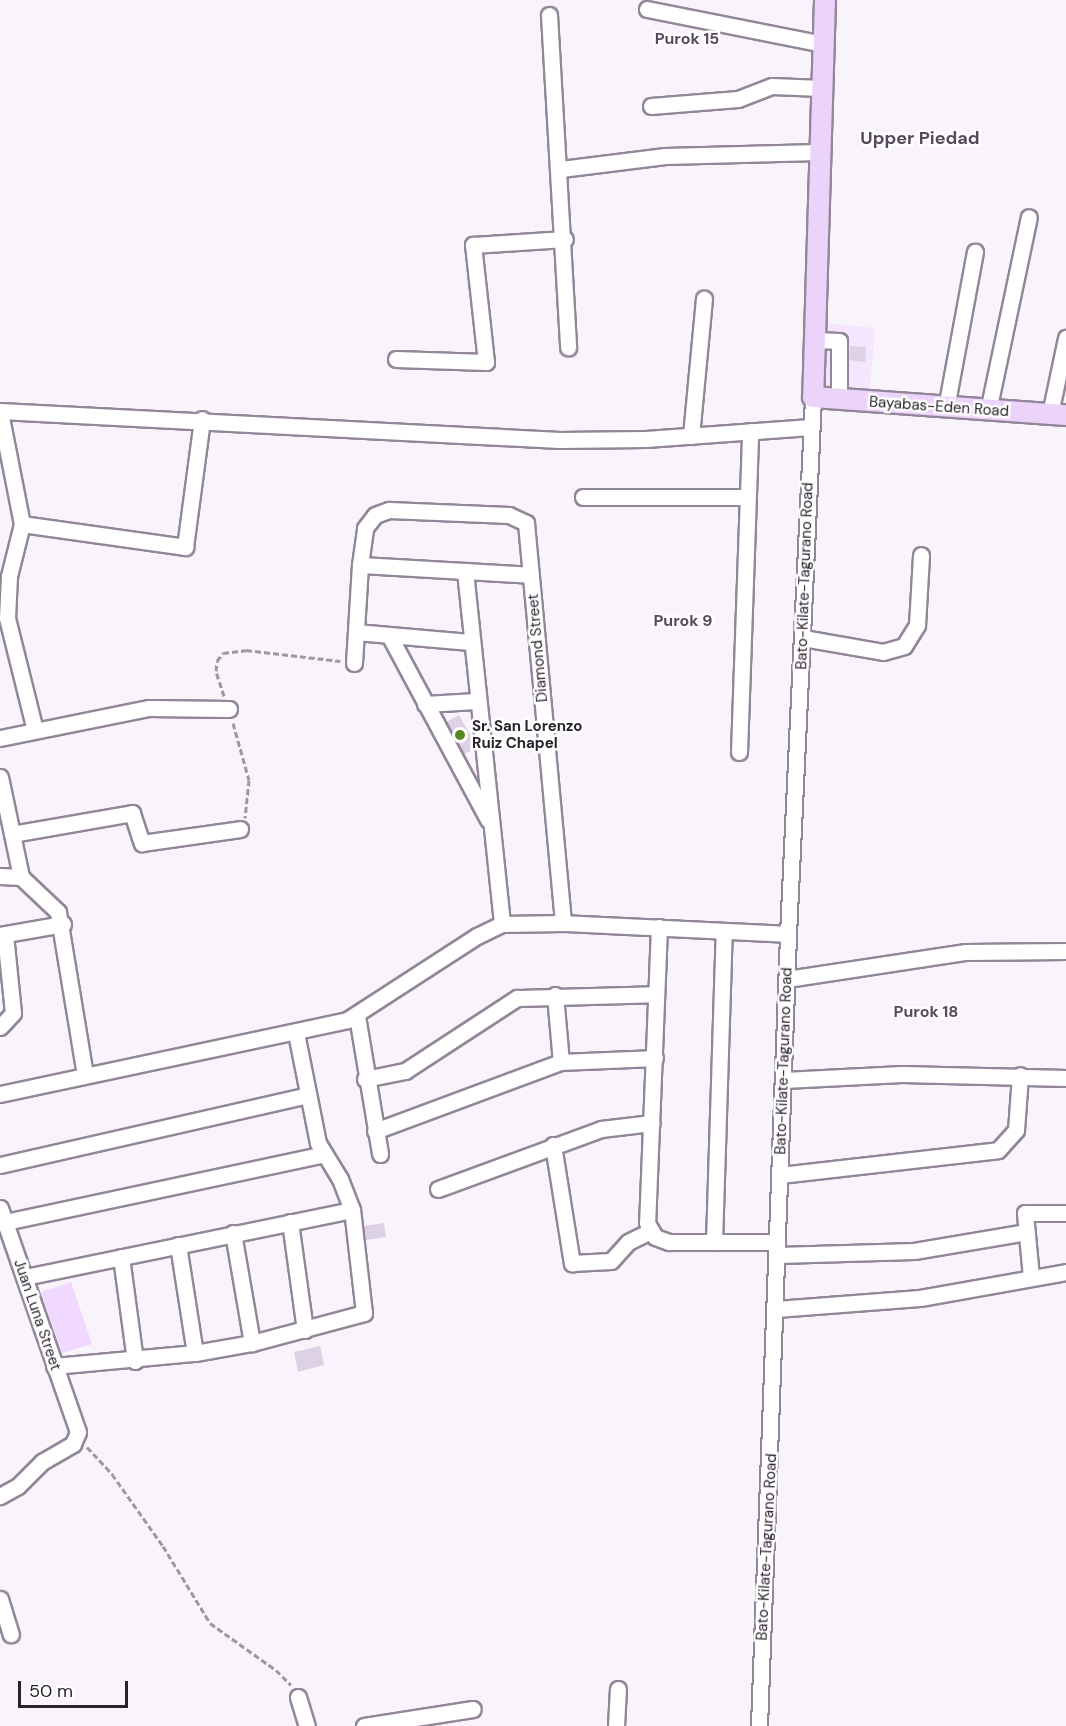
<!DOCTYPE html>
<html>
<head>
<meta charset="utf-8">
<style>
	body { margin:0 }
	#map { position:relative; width:1066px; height:1726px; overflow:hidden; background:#f9f4fc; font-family:"DM Sans",sans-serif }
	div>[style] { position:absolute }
	.built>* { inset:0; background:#f4e7fd }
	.green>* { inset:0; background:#f0d8fe }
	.building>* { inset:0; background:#ddd1e5 }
	.path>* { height:3px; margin-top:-1.5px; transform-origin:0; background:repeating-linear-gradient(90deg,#9d989f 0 6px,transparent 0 9px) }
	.roads { filter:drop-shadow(2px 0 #928699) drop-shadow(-2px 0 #928699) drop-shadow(0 2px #928699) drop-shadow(0 -2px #928699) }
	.minor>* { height:15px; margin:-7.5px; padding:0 7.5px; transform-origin:7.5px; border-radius:7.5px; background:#fff }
	.major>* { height:20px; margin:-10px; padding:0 10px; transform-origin:10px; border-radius:10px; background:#ecd3fa }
	.dots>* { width:16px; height:16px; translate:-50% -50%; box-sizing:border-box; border:3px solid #fff; border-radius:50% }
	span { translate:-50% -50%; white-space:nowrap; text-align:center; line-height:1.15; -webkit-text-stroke:5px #fff; paint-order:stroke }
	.street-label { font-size:15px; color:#29242b }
	.poi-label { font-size:15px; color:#29242b; font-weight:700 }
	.left { translate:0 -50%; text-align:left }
	.neighbourhood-label { font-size:16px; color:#564b5c; font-weight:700 }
	.quarter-label { font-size:18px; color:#564b5c; font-weight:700 }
	.scale { position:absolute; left:18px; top:1681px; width:110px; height:27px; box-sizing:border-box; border:3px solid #29242b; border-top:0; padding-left:8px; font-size:18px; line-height:21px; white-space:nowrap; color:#29242b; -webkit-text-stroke:4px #fff; paint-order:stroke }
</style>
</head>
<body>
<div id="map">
	<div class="built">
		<div style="clip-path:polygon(826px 323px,875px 328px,870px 389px,826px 385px)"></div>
	</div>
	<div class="green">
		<div style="clip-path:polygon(71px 1282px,92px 1344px,62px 1353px,41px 1292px)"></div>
	</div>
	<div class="building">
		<div style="clip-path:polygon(850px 346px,866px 347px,865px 362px,849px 360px)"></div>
		<div style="clip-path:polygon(459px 715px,477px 747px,461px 756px,443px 724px)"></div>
		<div style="clip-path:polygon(384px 1223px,386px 1237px,366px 1240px,364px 1226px)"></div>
		<div style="clip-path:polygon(320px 1346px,324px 1365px,298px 1372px,294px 1352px)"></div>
	</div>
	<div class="path">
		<div style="left:224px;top:696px;width:26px;rotate:-108deg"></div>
		<div style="left:216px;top:671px;width:10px;rotate:-84deg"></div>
		<div style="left:217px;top:661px;width:10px;rotate:-53deg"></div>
		<div style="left:223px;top:653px;width:23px;rotate:-7deg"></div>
		<div style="left:246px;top:650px;width:95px;rotate:6.7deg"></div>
		<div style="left:233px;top:723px;width:59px;rotate:74.3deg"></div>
		<div style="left:249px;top:780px;width:38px;rotate:96deg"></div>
		<div style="left:87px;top:1447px;width:37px;rotate:47deg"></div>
		<div style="left:112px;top:1474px;width:88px;rotate:54.7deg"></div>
		<div style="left:163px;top:1546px;width:90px;rotate:58.6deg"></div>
		<div style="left:210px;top:1623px;width:81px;rotate:35.5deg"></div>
		<div style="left:276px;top:1670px;width:21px;rotate:45deg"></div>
	</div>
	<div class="roads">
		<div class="minor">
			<div style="left:647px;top:9px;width:179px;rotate:11.2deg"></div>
			<div style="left:549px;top:15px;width:333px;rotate:86.7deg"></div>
			<div style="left:651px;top:106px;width:87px;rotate:-4.6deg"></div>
			<div style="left:738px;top:99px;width:36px;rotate:-21deg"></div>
			<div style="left:772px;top:86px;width:49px;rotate:2.3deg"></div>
			<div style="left:561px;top:169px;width:105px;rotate:-7.1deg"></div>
			<div style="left:665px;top:156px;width:153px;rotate:-1.5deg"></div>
			<div style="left:814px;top:340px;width:25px;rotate:2deg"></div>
			<div style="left:839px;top:341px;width:58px;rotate:90deg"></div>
			<div style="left:396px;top:359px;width:90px;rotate:1.9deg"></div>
			<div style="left:486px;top:362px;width:118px;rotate:-96.3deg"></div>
			<div style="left:473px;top:245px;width:92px;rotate:-3.7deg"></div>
			<div style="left:946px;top:408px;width:159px;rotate:-79.5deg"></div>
			<div style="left:0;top:411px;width:560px;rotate:2.97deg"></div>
			<div style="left:559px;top:440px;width:87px;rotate:-0.7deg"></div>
			<div style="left:646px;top:439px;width:165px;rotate:-4.2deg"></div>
			<div style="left:988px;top:411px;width:198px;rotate:-78.1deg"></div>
			<div style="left:0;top:412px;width:114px;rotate:78.9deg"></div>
			<div style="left:22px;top:524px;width:54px;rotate:104deg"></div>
			<div style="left:9px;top:576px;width:42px;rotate:92.7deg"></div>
			<div style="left:7px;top:618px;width:115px;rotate:76deg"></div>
			<div style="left:1050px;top:414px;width:78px;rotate:-78.1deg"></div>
			<div style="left:691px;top:436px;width:138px;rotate:-84.6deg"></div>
			<div style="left:583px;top:497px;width:164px"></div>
			<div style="left:22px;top:524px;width:165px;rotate:8deg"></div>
			<div style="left:185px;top:547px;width:129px;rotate:-82.4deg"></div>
			<div style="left:360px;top:565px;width:171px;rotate:3.3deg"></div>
			<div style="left:465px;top:571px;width:355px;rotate:84deg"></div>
			<div style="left:356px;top:632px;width:114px;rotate:5deg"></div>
			<div style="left:389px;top:635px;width:210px;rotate:61.8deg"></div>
			<div style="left:803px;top:638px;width:81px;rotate:9.9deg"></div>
			<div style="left:883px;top:652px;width:22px;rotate:-16deg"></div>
			<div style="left:904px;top:646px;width:25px;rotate:-58deg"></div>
			<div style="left:917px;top:625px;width:70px;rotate:-86.7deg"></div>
			<div style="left:354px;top:663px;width:98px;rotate:-86.5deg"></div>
			<div style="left:360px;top:565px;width:37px;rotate:-82deg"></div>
			<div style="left:365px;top:528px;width:16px;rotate:-52deg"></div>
			<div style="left:375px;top:515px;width:15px;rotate:-20deg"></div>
			<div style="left:389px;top:510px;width:120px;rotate:2.4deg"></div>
			<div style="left:509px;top:515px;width:19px;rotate:25deg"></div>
			<div style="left:526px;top:523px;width:402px;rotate:84.7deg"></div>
			<div style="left:425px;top:704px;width:51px;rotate:-3.4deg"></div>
			<div style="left:0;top:738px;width:152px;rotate:-11.4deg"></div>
			<div style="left:149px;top:708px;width:80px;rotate:0.7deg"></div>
			<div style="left:739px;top:752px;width:321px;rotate:-88deg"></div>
			<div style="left:0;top:777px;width:102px;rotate:78.1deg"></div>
			<div style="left:12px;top:834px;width:122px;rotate:-9.9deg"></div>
			<div style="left:132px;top:813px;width:32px;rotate:72deg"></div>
			<div style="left:142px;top:843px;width:99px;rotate:-8.1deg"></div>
			<div style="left:0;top:876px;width:21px;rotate:3deg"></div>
			<div style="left:21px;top:877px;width:51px;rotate:43.4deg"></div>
			<div style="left:58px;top:912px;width:165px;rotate:80.6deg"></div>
			<div style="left:659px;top:927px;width:296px;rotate:92.3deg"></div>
			<div style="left:647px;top:1223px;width:16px;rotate:60deg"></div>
			<div style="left:655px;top:1237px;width:15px;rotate:20deg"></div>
			<div style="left:669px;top:1242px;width:108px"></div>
			<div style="left:0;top:935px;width:64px;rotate:-9.9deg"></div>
			<div style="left:787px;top:979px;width:181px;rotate:-8.6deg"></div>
			<div style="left:966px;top:952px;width:100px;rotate:-0.6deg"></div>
			<div style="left:555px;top:995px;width:67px;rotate:84.9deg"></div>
			<div style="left:357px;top:1016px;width:140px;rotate:80.5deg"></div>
			<div style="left:0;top:1027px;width:19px;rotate:-47deg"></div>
			<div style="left:13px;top:1013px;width:79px;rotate:-95.8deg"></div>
			<div style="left:365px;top:1079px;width:41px;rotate:-11.3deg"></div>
			<div style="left:405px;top:1071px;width:134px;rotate:-33.1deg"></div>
			<div style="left:517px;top:998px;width:139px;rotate:-1.6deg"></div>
			<div style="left:784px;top:1080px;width:118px;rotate:-2.9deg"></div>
			<div style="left:902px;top:1074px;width:164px;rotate:1.4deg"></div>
			<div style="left:0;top:1094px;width:355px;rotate:-12deg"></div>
			<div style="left:347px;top:1020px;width:155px;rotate:-32.9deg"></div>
			<div style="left:477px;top:936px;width:28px;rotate:-26deg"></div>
			<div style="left:502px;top:924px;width:61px;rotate:-0.9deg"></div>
			<div style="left:563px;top:923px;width:225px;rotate:2.8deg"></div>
			<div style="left:375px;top:1131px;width:198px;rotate:-20.4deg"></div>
			<div style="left:561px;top:1062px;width:94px;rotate:-2.4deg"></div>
			<div style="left:553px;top:1145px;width:120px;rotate:80.9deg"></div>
			<div style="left:572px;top:1263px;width:39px;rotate:-3deg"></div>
			<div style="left:611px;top:1261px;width:25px;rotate:-48deg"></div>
			<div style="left:628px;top:1242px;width:25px;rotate:-26deg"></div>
			<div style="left:0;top:1165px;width:315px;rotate:-12.8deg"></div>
			<div style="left:780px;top:1175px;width:219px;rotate:-6.5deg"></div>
			<div style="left:998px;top:1150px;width:27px;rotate:-48deg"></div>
			<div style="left:1016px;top:1130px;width:55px;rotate:-85.8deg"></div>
			<div style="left:438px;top:1189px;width:174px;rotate:-20.2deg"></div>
			<div style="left:601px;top:1129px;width:51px;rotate:-6.7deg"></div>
			<div style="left:0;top:1208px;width:237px;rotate:70.8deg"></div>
			<div style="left:78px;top:1432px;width:13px;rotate:113deg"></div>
			<div style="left:73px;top:1444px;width:36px;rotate:150deg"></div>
			<div style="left:42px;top:1462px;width:34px;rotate:135deg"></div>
			<div style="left:18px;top:1486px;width:21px;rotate:151deg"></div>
			<div style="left:5px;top:1222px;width:326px;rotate:-12deg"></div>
			<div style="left:290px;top:1222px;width:109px;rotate:82.1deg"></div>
			<div style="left:233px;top:1233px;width:112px;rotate:80.2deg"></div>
			<div style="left:714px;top:1242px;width:310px;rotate:-88.2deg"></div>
			<div style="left:178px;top:1245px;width:109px;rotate:81.1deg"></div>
			<div style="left:778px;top:1255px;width:136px;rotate:-1.7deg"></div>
			<div style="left:914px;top:1251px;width:114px;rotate:-9.6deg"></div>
			<div style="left:121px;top:1257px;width:105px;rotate:82.3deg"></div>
			<div style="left:25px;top:1277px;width:334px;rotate:-11.6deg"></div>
			<div style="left:1031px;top:1277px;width:64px;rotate:-95.4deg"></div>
			<div style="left:1025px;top:1213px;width:41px"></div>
			<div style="left:776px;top:1309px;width:144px;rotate:-4.4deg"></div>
			<div style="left:920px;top:1298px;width:148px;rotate:-10.1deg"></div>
			<div style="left:54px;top:1366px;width:142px;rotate:-5.3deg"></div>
			<div style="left:195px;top:1353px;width:58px;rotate:-10deg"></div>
			<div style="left:252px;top:1343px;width:116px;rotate:-15deg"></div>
			<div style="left:364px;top:1313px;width:104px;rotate:-96.6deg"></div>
			<div style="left:352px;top:1210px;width:33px;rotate:-111deg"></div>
			<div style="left:340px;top:1179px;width:42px;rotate:-121.4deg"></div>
			<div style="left:318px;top:1143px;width:112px;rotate:-101.3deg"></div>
			<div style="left:0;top:1599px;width:37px;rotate:73deg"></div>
			<div style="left:298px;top:1697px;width:30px;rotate:73deg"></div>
			<div style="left:364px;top:1726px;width:110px;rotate:-8.9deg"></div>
			<div style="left:616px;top:1726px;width:37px;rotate:-87deg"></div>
			<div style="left:759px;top:1726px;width:793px;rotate:-87.9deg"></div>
			<div style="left:788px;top:934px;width:538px;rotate:-87.33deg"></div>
		</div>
		<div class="major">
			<div style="left:825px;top:0;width:397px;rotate:91.7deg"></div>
			<div style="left:813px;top:397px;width:254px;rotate:4.1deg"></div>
		</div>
	</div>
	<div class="dots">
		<div style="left:460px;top:735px;background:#558a22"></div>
	</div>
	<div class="street-label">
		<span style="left:939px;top:407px;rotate:4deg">Bayabas-Eden Road</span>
		<span style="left:805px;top:576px;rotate:-88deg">Bato-Kilate-Tagurano Road</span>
		<span style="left:538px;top:648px;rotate:-95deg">Diamond Street</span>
		<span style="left:784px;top:1061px;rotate:-88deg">Bato-Kilate-Tagurano Road</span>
		<span style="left:37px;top:1315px;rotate:71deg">Juan Luna Street</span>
		<span style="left:767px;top:1547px;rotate:-87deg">Bato-Kilate-Tagurano Road</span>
	</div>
	<div class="poi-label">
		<span class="left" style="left:472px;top:735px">Sr. San Lorenzo<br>Ruiz Chapel</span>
	</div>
	<div class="neighbourhood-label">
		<span style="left:687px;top:39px">Purok 15</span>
		<span style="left:683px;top:621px">Purok 9</span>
		<span style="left:926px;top:1012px">Purok 18</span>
	</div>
	<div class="quarter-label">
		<span style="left:920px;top:138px">Upper Piedad</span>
	</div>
	<div class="scale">50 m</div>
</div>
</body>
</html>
